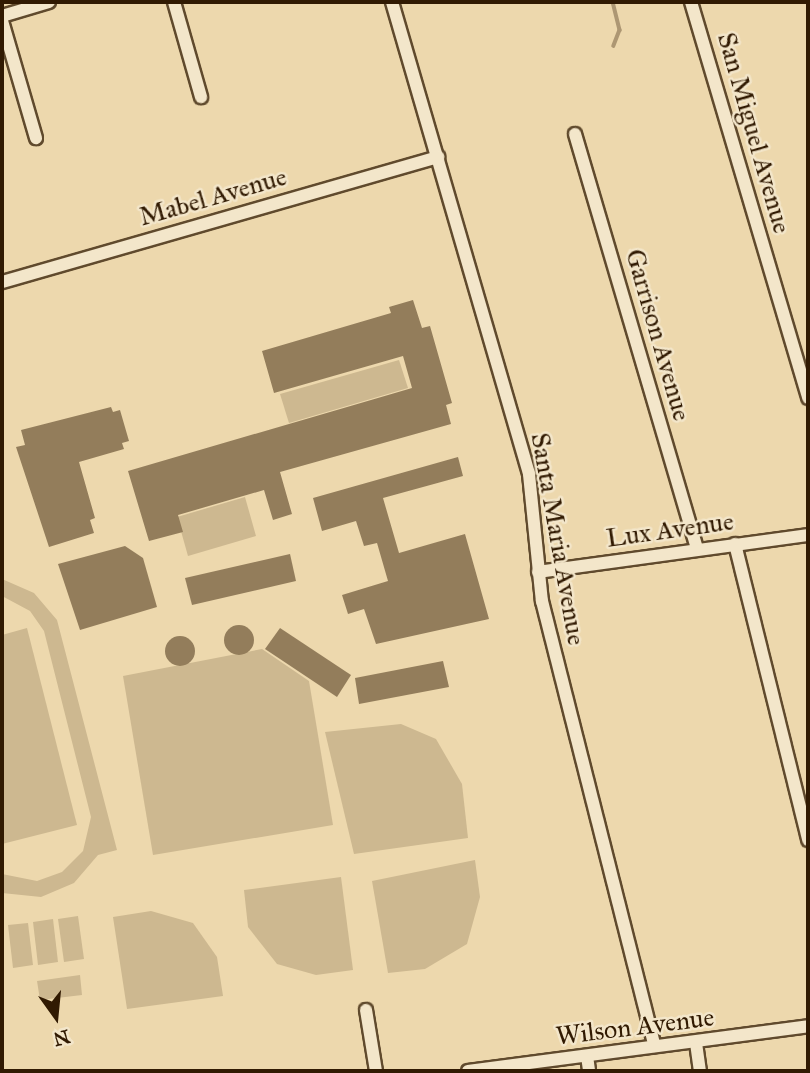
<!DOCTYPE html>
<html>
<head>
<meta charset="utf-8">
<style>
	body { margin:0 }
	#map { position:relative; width:810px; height:1073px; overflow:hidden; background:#edd8ad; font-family:"IM FELL Great Primer",serif }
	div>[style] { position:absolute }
	.green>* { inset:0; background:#cdb890 }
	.stream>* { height:3.5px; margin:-1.75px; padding:0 1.75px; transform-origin:1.75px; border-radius:1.75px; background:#ad9773 }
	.building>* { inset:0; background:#937d5b }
	.round { border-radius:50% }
	.roads { filter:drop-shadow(2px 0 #604a2d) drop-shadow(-2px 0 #604a2d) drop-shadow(0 2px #604a2d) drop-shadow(0 -2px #604a2d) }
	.minor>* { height:12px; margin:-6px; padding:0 6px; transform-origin:6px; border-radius:6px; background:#f3e6ca }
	span { translate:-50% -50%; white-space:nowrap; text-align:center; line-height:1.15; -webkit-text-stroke:5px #f3e6ca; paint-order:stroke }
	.street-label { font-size:26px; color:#311a02 }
	.frame { position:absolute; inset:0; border:4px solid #311a02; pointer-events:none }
	.north { position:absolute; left:21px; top:982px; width:70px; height:70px; -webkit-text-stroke:5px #f3e6ca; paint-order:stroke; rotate:165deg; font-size:19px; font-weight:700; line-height:28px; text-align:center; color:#311a02 }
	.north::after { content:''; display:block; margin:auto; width:24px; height:32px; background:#311a02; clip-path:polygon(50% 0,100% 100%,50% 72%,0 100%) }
</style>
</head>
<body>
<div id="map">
	<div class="green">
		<div style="clip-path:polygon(399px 360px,408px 388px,289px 423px,280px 394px)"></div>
		<div style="clip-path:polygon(245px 497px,256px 536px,188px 556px,177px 517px)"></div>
		<div style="clip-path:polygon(2px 579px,34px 593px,57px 620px,117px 850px,98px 855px,74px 883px,41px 897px,2px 893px,2px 874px,37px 881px,62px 872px,83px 851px,91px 817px,44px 631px,30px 611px,2px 596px)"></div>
		<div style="clip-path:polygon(27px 628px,77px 825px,2px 844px,2px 635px)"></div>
		<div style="clip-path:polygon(262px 649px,309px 681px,333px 825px,153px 855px,123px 676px)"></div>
		<div style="clip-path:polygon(401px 724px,436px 739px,462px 784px,468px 838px,354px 854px,325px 732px)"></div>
		<div style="clip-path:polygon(475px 860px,480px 897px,467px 944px,425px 969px,388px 973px,372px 881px)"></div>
		<div style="clip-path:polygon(341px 877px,353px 970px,316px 975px,277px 964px,248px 927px,244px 890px)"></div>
		<div style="clip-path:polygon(151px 911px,193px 923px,217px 957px,223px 996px,127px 1009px,113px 917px)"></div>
		<div style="clip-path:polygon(78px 916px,84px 959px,64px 962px,58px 919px)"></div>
		<div style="clip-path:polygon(53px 919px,58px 962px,38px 965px,33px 922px)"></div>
		<div style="clip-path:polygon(28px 923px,33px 965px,13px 968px,8px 925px)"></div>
		<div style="clip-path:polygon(80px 975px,82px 995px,40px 1000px,37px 981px)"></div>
	</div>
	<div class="stream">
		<div style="left:613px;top:2px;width:29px;rotate:76deg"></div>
		<div style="left:620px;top:30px;width:17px;rotate:111deg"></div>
	</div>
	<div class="building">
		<div style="clip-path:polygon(413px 300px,422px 328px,430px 326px,452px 403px,446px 405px,451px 424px,280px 472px,292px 514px,273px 520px,264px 490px,178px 515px,183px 532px,149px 541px,128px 471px,412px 388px,403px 356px,274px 393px,262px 351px,391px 313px,389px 307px)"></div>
		<div style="clip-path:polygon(111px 407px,113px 412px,120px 410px,129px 441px,122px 443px,124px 449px,79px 462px,95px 518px,90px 520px,94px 533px,49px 547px,16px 447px,25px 445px,21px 430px)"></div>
		<div style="clip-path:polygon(458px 457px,463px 476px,383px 498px,399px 553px,465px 534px,489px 619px,376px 644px,364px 609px,348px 614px,342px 595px,388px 581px,377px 543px,364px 546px,356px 521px,322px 531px,313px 498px)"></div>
		<div style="clip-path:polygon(125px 546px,143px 558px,157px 607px,80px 630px,58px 564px)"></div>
		<div style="clip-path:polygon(290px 554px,296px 581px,192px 605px,185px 578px)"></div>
		<div class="round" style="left:224px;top:625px;width:30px;height:30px"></div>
		<div style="clip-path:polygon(280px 628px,351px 675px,337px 697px,265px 649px)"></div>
		<div class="round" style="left:165px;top:636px;width:30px;height:30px"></div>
		<div style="clip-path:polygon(443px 661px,449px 687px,359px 704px,355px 678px)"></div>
	</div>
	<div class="roads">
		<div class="minor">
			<div style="left:174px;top:2px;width:99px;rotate:74.1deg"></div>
			<div style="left:392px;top:2px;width:491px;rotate:73.8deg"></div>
			<div style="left:529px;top:474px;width:128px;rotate:84.2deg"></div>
			<div style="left:542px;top:601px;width:459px;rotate:75.8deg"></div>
			<div style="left:691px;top:2px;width:413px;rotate:73.5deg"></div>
			<div style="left:2px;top:16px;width:49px;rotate:-16.6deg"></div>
			<div style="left:2px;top:21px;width:122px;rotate:73.8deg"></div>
			<div style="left:575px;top:134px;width:433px;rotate:73.6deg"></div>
			<div style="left:2px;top:282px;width:454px;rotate:-16deg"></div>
			<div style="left:735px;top:544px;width:305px;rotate:76.1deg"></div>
			<div style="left:538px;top:572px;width:273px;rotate:-7.8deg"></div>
			<div style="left:366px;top:1010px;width:62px;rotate:80.7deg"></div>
			<div style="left:696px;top:1043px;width:28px;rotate:82deg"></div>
			<div style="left:587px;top:1056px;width:15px;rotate:82deg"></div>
			<div style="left:468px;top:1071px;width:343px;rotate:-7.5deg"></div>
		</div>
	</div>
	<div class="street-label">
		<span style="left:754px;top:133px;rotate:74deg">San Miguel Avenue</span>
		<span style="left:213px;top:197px;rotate:-16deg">Mabel Avenue</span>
		<span style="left:658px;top:335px;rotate:74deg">Garrison Avenue</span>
		<span style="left:670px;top:530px;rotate:-8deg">Lux Avenue</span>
		<span style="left:558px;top:539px;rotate:80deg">Santa Maria Avenue</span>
		<span style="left:635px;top:1027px;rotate:-7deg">Wilson Avenue</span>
	</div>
	<div class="frame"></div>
	<div class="north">N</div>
</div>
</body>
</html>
